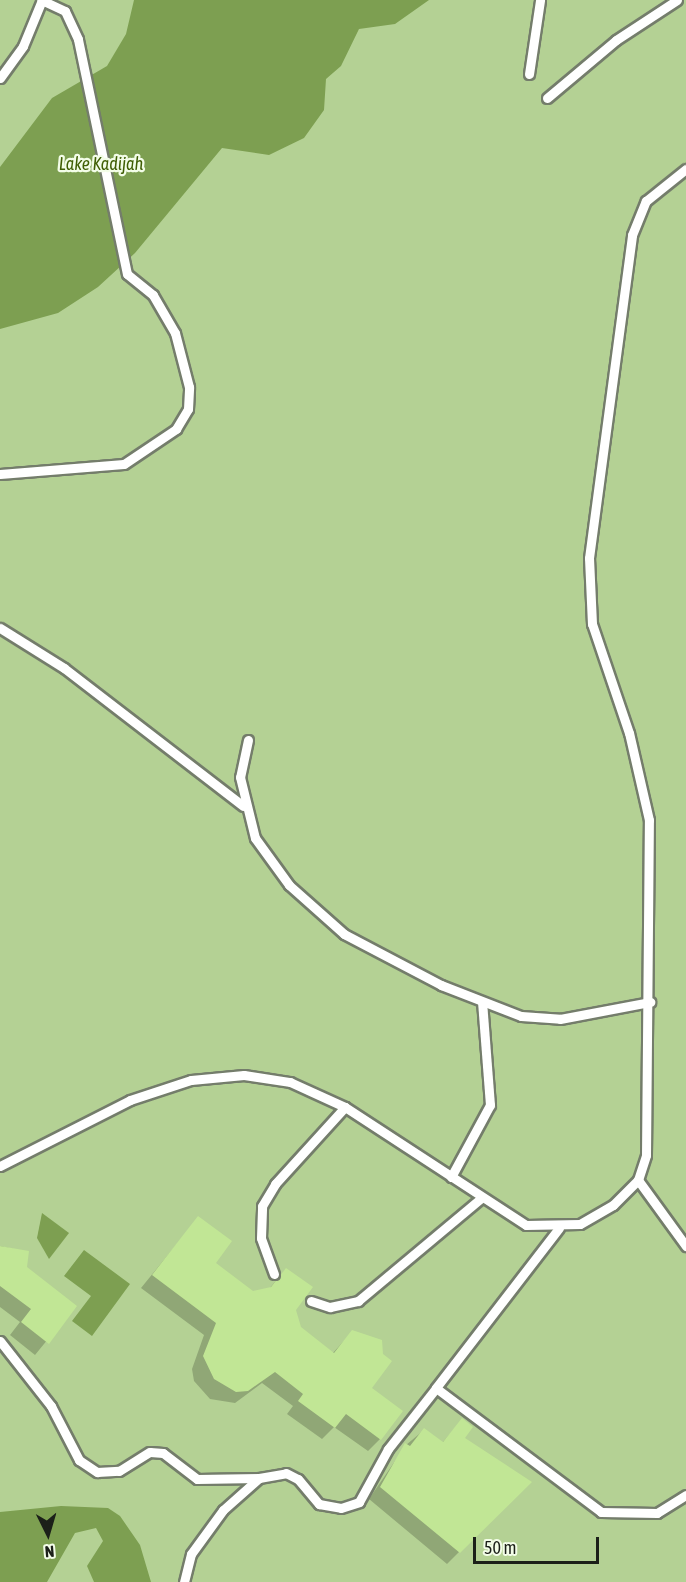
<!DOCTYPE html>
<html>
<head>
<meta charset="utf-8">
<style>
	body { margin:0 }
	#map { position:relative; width:686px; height:1582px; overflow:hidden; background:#e5efdb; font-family:"Asap Condensed",sans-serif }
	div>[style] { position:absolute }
	.green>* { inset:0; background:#b4d194 }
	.water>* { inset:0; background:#7d9f51 }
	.shadow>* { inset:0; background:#0003 }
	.building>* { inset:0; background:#c1e695 }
	.roads { filter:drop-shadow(2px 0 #747d6b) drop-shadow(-2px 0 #747d6b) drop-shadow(0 2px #747d6b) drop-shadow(0 -2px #747d6b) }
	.lane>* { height:9px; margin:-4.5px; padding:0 4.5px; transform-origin:4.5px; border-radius:4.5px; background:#fff }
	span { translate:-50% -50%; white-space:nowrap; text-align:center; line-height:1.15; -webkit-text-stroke:4.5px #f3fde8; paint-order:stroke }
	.water-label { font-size:18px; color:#3f5e04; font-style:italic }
	.north { position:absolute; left:18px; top:1504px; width:60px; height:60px; -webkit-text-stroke:4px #f3fde8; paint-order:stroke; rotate:175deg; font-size:16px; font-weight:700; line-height:24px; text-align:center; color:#1c2019 }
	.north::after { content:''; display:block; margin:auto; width:21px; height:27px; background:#1c2019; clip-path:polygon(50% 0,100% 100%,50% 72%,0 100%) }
	.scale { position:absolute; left:473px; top:1537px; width:126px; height:27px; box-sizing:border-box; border:3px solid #1c2019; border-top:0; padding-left:8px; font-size:18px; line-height:21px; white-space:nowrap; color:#1c2019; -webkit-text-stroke:4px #f3fde8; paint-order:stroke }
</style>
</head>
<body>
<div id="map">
	<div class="green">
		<div style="clip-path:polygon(0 0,686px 0,686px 1582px,0 1582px)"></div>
	</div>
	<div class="water">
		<div style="clip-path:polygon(134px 0,429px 0,395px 24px,359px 29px,341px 66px,326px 79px,324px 110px,304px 138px,269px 155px,222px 148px,135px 253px,98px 287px,58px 313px,0 329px,0 167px,52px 98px,107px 66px,126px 34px)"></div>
		<div style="clip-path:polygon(42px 1213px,69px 1233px,49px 1259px,37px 1238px)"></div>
		<div style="clip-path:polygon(84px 1250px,130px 1284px,92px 1336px,72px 1321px,91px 1296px,64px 1276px)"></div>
		<div style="clip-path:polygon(61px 1506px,108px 1508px,120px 1516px,140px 1545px,151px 1582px,94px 1582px,87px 1566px,103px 1541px,96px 1528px,75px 1533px,47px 1582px,0 1582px,0 1512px)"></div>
	</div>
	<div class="shadow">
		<div style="clip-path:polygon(198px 1218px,213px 1263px,252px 1293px,269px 1289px,286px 1269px,299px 1328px,332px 1354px,352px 1332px,380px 1439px,368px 1451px,334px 1427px,322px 1439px,287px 1414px,293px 1406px,262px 1383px,235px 1403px,210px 1399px,194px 1381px,192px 1369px,204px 1335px,141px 1288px)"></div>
		<div style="clip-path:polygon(0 1246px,27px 1252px,25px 1268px,75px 1306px,35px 1355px,10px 1335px,20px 1322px,0 1307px)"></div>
		<div style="clip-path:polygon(462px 1420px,462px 1439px,529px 1482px,447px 1564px,369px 1499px,406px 1445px,424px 1430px,442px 1443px)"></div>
	</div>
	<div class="building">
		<div style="clip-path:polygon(198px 1216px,232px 1241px,216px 1263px,253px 1291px,271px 1287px,286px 1268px,313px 1287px,296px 1310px,301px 1327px,334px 1353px,352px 1330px,382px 1340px,383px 1354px,392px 1361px,372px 1388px,403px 1411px,381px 1440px,346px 1414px,335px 1428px,298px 1401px,303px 1394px,275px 1372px,248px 1391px,236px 1392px,214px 1379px,203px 1356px,216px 1323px,152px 1275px)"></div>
		<div style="clip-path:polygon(0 1246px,29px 1251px,27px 1267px,77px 1306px,49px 1344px,21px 1322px,31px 1309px,0 1286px)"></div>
		<div style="clip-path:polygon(462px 1418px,473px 1427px,465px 1438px,532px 1482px,460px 1553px,380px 1487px,405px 1443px,410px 1446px,424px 1428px,443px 1442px)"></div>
	</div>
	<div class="roads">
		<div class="lane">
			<div style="left:529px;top:74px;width:75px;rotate:-81.5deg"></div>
			<div style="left:0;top:78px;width:39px;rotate:-54deg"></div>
			<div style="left:23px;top:46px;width:50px;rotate:-67.6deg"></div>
			<div style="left:547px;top:98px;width:90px;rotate:-40deg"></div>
			<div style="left:616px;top:40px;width:73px;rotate:-33.3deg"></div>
			<div style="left:0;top:474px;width:124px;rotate:-4.6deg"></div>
			<div style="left:124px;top:464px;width:63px;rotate:-33.9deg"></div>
			<div style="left:176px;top:429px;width:23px;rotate:-59deg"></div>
			<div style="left:188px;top:409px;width:22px;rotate:-87deg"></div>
			<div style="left:189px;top:387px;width:56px;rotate:-104.5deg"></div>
			<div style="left:175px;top:333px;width:44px;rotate:-120.1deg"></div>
			<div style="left:153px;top:295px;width:33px;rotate:-141deg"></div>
			<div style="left:127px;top:274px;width:240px;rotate:-101.8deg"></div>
			<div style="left:78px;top:39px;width:31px;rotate:-115deg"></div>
			<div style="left:65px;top:11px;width:26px;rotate:-155deg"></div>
			<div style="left:0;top:628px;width:75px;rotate:32deg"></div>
			<div style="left:64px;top:668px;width:226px;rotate:37.6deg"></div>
			<div style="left:248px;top:740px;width:38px;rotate:102deg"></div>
			<div style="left:240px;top:777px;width:63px;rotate:76.2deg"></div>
			<div style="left:255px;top:838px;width:58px;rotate:54.1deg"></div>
			<div style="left:289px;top:885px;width:74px;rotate:41.7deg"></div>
			<div style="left:344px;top:934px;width:110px;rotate:27.7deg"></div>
			<div style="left:441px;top:985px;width:86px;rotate:21.2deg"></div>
			<div style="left:521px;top:1016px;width:39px;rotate:4deg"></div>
			<div style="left:560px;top:1019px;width:92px;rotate:-10.7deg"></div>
			<div style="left:0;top:1166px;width:146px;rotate:-26.9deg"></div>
			<div style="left:130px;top:1100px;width:64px;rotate:-18.2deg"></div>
			<div style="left:191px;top:1080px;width:53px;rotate:-5.4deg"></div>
			<div style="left:244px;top:1075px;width:47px;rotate:8.7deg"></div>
			<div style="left:290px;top:1082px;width:60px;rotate:24.4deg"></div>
			<div style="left:345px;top:1107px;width:216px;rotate:33.1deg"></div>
			<div style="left:526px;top:1225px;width:54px;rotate:-1.1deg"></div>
			<div style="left:580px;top:1224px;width:38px;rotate:-30deg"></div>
			<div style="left:613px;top:1205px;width:35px;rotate:-45deg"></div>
			<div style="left:638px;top:1180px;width:26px;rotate:-72deg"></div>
			<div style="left:646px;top:1155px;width:335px;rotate:-89.5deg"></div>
			<div style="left:649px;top:820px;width:89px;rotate:-102.9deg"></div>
			<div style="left:629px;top:733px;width:115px;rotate:-108.7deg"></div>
			<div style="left:592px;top:624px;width:66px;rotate:-92.6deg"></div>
			<div style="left:589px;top:558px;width:326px;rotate:-82.4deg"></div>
			<div style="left:632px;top:235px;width:37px;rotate:-68deg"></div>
			<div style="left:646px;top:201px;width:51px;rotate:-38.7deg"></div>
			<div style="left:451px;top:1177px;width:82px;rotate:-61.6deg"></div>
			<div style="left:490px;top:1105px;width:103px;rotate:-94.4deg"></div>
			<div style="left:638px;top:1180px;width:82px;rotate:54deg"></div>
			<div style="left:559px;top:1228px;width:202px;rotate:127.6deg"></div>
			<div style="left:436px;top:1388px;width:206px;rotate:36.9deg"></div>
			<div style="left:601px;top:1512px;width:56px;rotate:1deg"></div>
			<div style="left:657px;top:1513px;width:34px;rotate:-32deg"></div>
			<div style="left:274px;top:1274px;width:38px;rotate:-110deg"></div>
			<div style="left:261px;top:1238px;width:32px;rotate:-88deg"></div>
			<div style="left:262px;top:1206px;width:26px;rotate:-59deg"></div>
			<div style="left:275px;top:1184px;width:104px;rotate:-47.7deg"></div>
			<div style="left:311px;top:1301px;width:20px;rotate:18deg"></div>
			<div style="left:330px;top:1307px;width:29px;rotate:-12deg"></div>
			<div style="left:358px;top:1301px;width:159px;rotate:-39.9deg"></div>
			<div style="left:0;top:1341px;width:83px;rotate:51.9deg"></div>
			<div style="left:51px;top:1406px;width:61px;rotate:62.6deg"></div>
			<div style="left:79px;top:1460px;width:22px;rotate:34deg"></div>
			<div style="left:97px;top:1472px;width:22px;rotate:-3deg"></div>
			<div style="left:119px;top:1471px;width:36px;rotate:-32deg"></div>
			<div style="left:150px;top:1452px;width:13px;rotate:4deg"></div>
			<div style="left:163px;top:1453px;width:43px;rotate:37.4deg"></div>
			<div style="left:197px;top:1479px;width:62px;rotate:-0.9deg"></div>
			<div style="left:184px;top:1582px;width:29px;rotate:-76deg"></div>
			<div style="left:191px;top:1554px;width:54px;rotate:-54deg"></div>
			<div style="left:223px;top:1510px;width:48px;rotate:-41.6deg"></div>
			<div style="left:259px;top:1478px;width:27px;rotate:-10deg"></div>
			<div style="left:286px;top:1473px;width:13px;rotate:27deg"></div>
			<div style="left:298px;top:1479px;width:33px;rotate:50deg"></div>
			<div style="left:319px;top:1504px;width:22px;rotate:10deg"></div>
			<div style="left:341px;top:1508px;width:19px;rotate:-18deg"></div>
			<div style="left:359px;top:1502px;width:60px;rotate:-61.3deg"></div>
			<div style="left:388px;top:1449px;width:78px;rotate:-51.8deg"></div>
		</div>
	</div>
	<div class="water-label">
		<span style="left:101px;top:164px">Lake Kadijah</span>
	</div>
	<div class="north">N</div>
	<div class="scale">50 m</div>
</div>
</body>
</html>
